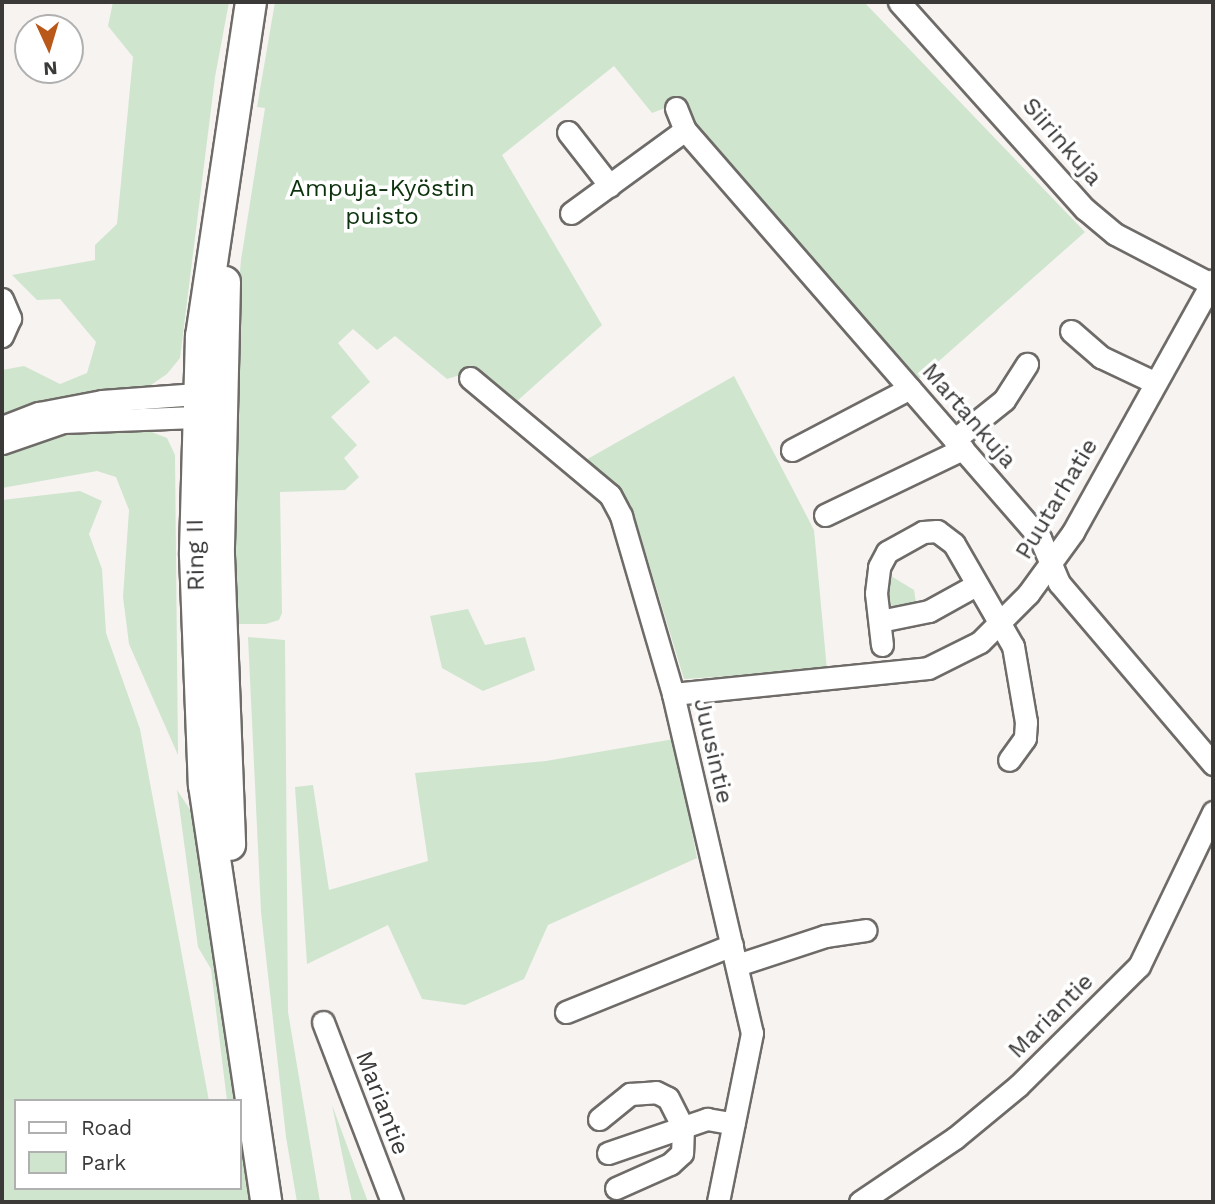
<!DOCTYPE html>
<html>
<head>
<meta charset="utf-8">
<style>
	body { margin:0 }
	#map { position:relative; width:1215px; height:1204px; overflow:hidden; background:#f7f3f1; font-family:"Work Sans",sans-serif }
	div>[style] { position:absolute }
	.green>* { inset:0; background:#cfe5ce }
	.roads { filter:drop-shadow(2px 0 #6e6b68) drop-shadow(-2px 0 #6e6b68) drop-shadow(0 2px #6e6b68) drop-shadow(0 -2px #6e6b68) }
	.minor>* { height:21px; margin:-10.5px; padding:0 10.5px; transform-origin:10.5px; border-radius:10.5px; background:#fff }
	.highway>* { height:30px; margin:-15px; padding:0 15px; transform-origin:15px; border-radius:15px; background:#fff }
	span { translate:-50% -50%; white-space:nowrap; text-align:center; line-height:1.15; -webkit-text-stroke:7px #fff; paint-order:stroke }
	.street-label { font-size:24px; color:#3b3a39 }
	.park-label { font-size:24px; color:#0d330e }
	.frame { position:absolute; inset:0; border:4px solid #3b3a39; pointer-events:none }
	.legend { position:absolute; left:14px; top:1099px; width:228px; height:91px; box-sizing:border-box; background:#fff; border:2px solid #b1b0b0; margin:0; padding:9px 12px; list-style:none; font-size:21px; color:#3b3a39 }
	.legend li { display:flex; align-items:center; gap:14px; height:35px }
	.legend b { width:35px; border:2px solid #b1b0b0 }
	.north { position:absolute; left:14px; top:14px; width:70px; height:70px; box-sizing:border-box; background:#fff; border:2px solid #b1b0b0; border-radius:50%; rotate:176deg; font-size:19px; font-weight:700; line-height:28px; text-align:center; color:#3b3a39 }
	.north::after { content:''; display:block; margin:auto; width:24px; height:32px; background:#ba581a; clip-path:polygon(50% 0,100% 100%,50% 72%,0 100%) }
</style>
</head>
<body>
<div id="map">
	<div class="green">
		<div style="clip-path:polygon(113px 2px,229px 2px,215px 77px,180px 358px,167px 374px,151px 385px,2px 420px,2px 370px,24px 366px,60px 384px,87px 373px,96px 342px,60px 299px,37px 300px,12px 275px,95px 260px,95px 245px,117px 224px,133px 57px,108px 26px)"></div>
		<div style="clip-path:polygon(275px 2px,864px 2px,1085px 232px,914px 383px,697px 130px,684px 101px,652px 113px,614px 66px,502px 155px,602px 325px,516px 402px,477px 370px,447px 379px,395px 336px,377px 350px,353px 329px,338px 343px,370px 382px,331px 417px,357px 445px,344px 458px,359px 477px,345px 490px,280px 492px,282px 613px,279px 620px,266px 624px,232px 624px,234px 338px,241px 260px,265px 108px,257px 107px)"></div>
		<div style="clip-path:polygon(734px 376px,814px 530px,827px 670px,684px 679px,631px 505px,584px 461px)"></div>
		<div style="clip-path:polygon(99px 427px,139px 427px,167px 438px,175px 455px,178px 755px,129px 644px,123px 597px,129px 510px,116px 477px,97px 471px,2px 488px,2px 452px,45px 435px)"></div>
		<div style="clip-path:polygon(80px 491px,102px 501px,89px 534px,102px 569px,106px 633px,140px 729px,209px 1101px,16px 1101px,16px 1188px,240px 1188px,240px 1125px,252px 1202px,2px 1202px,2px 500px)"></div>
		<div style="clip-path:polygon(891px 576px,914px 590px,916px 603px,892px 608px,887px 589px)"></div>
		<div style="clip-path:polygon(468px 609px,485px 645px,525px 637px,535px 670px,483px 691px,442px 668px,430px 616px)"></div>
		<div style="clip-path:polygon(248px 637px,285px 640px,288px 1012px,320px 1202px,297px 1202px,286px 1137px,261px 912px)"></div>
		<div style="clip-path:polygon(674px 739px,697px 858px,548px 925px,524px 979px,465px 1005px,422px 999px,388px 925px,307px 964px,295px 787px,313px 785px,329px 890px,428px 861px,415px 773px,546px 761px)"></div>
		<div style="clip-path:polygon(177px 790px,191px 811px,211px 914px,236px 1101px,227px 1101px,211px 969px,198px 947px)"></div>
		<div style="clip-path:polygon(332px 1105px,368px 1202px,352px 1202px)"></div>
	</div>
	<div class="roads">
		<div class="minor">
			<div style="left:899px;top:2px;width:278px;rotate:48.1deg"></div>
			<div style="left:1085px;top:209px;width:39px;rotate:40deg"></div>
			<div style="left:1115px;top:234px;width:108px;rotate:27.5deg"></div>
			<div style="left:676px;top:108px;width:24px;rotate:68deg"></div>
			<div style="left:685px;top:130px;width:541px;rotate:48.97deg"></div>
			<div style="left:1040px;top:538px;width:49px;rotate:67.1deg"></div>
			<div style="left:1059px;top:583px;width:238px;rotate:49.6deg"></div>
			<div style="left:568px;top:132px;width:68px;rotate:52.1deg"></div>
			<div style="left:571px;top:213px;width:141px;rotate:-36.1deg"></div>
			<div style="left:2px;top:299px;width:21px;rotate:67deg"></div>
			<div style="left:10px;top:318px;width:20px;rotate:114deg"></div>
			<div style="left:1071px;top:331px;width:40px;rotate:41deg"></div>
			<div style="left:1101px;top:357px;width:59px;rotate:25.3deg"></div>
			<div style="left:470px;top:378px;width:182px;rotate:39.9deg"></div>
			<div style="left:610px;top:495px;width:24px;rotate:62deg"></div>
			<div style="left:621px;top:516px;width:185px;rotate:73.7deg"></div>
			<div style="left:673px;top:694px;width:348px;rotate:76.9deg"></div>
			<div style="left:752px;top:1033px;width:172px;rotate:101.4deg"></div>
			<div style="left:2px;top:427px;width:40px;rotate:-21deg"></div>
			<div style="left:39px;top:413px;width:64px;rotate:-10.8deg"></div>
			<div style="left:102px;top:401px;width:95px;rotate:-4.2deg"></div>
			<div style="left:197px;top:394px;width:15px;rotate:32deg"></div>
			<div style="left:954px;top:440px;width:64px;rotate:-38.7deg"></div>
			<div style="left:1004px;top:400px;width:43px;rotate:-57.4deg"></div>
			<div style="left:2px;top:443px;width:65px;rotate:-19deg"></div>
			<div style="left:63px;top:422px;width:133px;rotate:-2.2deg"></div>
			<div style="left:196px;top:417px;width:17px;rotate:-17deg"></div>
			<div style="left:792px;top:450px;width:133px;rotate:-27.7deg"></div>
			<div style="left:825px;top:515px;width:153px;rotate:-25.6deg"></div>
			<div style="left:880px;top:621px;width:50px;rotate:-11.5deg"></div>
			<div style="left:929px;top:611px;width:54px;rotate:-29deg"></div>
			<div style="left:882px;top:645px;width:52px;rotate:-96.6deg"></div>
			<div style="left:876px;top:593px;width:26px;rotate:-83deg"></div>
			<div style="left:879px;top:567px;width:17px;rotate:-62deg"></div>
			<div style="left:887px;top:552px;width:41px;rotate:-29.1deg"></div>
			<div style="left:923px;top:532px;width:14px;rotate:-4deg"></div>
			<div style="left:937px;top:531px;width:21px;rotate:37deg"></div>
			<div style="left:954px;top:544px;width:118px;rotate:60deg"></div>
			<div style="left:1013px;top:646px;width:77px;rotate:80.3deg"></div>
			<div style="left:1026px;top:722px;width:16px;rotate:94deg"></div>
			<div style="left:1025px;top:738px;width:27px;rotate:126deg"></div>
			<div style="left:673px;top:694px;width:256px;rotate:-5.8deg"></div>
			<div style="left:928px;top:668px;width:58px;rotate:-26.6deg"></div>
			<div style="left:980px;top:642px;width:68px;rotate:-45deg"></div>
			<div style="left:1028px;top:594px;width:77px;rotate:-54deg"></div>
			<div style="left:1073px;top:532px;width:288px;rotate:-60.9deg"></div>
			<div style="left:737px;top:965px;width:93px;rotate:-18.2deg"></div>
			<div style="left:825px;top:936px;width:41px;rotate:-8.3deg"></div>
			<div style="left:566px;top:1012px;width:179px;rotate:-22deg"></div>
			<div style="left:323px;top:1022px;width:193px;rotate:69deg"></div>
			<div style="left:599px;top:1119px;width:40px;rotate:-39deg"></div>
			<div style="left:630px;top:1094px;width:26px;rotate:-4deg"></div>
			<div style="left:656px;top:1092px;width:13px;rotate:27deg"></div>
			<div style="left:668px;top:1098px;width:33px;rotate:63deg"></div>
			<div style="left:683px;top:1127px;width:26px;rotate:92deg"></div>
			<div style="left:682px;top:1153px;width:16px;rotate:137deg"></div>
			<div style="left:670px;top:1164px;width:59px;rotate:156deg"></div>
			<div style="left:608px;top:1153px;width:105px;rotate:-19deg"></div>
			<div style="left:707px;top:1119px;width:27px;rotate:10deg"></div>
			<div style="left:860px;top:1202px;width:115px;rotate:-34deg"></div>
			<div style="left:955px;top:1138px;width:83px;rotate:-39.6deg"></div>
			<div style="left:1019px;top:1085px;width:169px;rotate:-44.8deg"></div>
			<div style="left:1139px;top:966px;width:171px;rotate:-64.3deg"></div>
		</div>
		<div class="highway">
			<div style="left:251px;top:2px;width:338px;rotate:98.5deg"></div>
			<div style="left:201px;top:336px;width:219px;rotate:91.6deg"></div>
			<div style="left:195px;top:555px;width:230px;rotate:87.8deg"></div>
			<div style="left:204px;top:785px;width:422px;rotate:81.5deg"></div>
			<div style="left:225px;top:282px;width:273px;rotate:91.3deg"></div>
			<div style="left:219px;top:555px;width:290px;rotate:87.8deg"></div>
		</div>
	</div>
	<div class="street-label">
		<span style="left:1062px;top:142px;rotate:49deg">Siirinkuja</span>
		<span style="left:969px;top:416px;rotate:49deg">Martankuja</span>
		<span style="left:1057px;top:499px;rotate:-59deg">Puutarhatie</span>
		<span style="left:196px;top:555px;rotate:-91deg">Ring II</span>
		<span style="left:713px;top:751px;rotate:77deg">Juusintie</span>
		<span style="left:1051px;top:1016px;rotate:-45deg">Mariantie</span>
		<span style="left:382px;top:1103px;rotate:69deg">Mariantie</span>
	</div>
	<div class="park-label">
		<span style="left:382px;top:203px">Ampuja-Kyöstin<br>puisto</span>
	</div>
	<div class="frame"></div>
	<ul class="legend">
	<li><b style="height:9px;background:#fff"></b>Road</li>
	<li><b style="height:19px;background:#cfe5ce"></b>Park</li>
	</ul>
	<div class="north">N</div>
</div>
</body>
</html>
